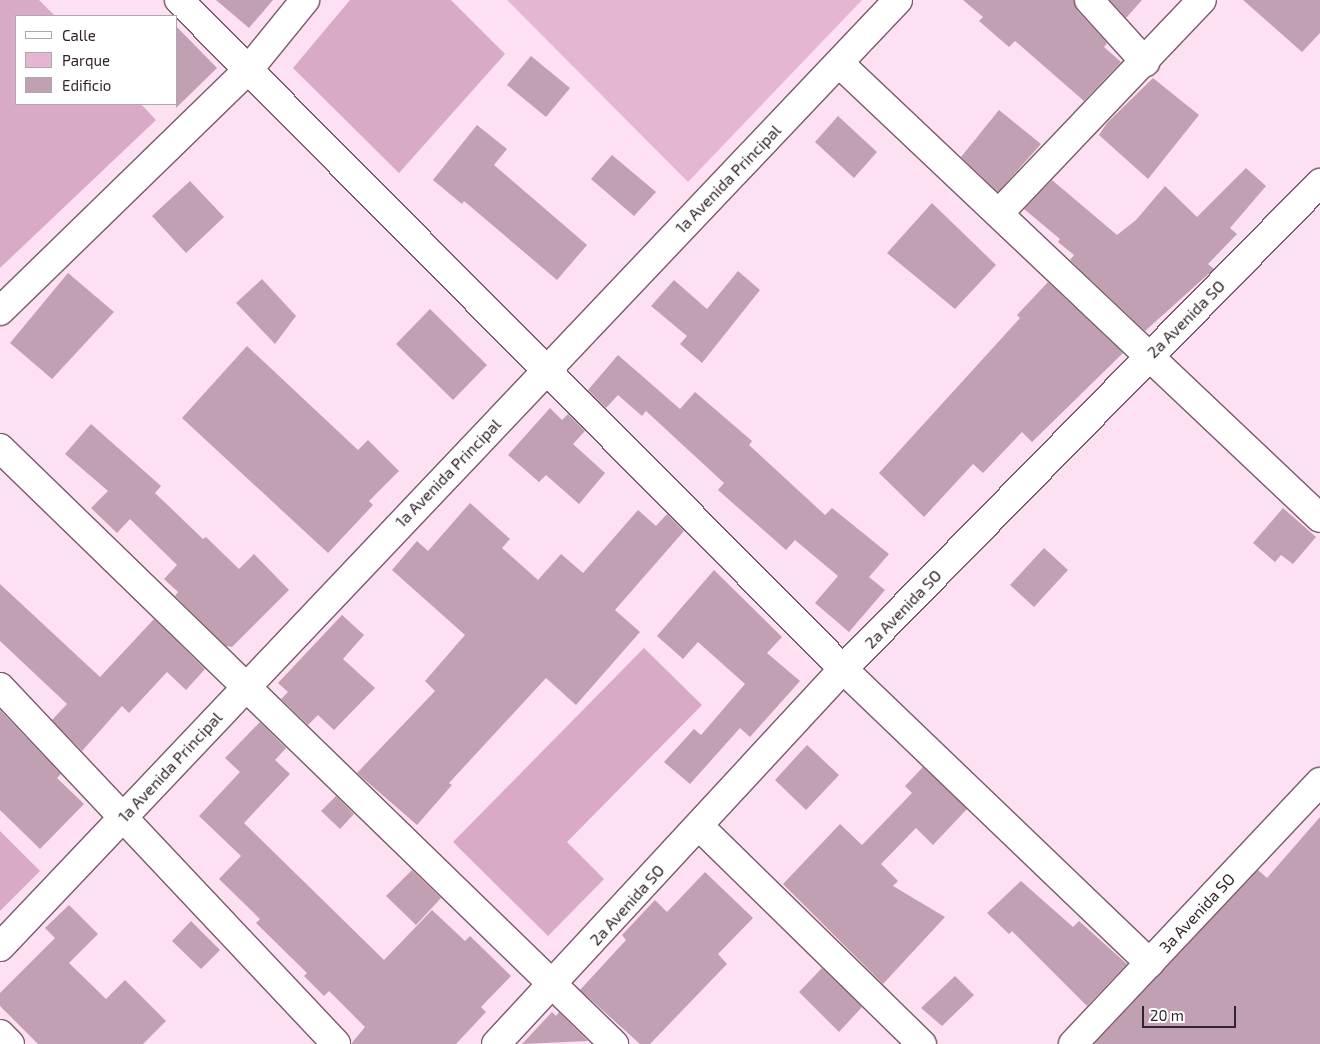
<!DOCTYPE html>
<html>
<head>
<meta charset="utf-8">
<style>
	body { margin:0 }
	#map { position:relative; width:1320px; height:1044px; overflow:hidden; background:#fde0f1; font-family:"Exo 2",sans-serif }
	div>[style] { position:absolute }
	.green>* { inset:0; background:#e4b6d2 }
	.forest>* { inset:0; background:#d8aac6 }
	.building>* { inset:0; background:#c2a0b4 }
	.roads { filter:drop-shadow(1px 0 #7b5b6e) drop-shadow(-1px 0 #7b5b6e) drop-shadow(0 1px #7b5b6e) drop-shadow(0 -1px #7b5b6e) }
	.minor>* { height:28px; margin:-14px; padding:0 14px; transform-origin:14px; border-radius:14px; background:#fff }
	span { translate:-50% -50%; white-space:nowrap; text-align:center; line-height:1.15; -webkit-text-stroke:4.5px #fff; paint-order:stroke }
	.street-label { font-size:16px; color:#32252d }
	.legend { position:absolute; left:15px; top:15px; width:162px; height:90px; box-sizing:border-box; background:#fff; border:1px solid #ada8ab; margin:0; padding:6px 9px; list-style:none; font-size:15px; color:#32252d }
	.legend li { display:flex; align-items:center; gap:10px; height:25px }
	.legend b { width:25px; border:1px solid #ada8ab }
	.scale { position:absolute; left:1142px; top:1006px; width:94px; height:22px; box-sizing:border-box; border:2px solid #32252d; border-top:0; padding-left:6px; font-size:15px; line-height:18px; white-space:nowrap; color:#32252d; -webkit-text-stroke:4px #fff; paint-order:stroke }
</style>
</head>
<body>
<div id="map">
	<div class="green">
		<div style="clip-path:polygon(507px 0,862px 0,688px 182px)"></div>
	</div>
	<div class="forest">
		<div style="clip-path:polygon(0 0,39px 0,55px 16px,16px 16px,16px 104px,141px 104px,156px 120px,0 268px)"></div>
		<div style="clip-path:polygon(350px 0,451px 0,505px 54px,399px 173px,293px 68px)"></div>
		<div style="clip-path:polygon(644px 648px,702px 705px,567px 842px,604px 879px,548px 936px,453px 842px)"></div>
		<div style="clip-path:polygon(0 831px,40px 871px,0 911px)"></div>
	</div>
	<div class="building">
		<div style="clip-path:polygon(216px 0,273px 0,249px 28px)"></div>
		<div style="clip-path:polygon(963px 0,1074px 0,1077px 10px,1107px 43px,1104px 47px,1121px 62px,1084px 101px,1015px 41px,1009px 47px,979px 21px,983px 17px)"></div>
		<div style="clip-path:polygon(1110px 0,1142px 0,1126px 18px)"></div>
		<div style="clip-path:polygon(1243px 0,1320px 0,1320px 33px,1302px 52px)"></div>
		<div style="clip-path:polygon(176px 26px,217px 68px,176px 108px)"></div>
		<div style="clip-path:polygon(531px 56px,570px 88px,546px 117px,507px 85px)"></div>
		<div style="clip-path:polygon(1153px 78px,1199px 115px,1148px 179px,1099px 135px,1107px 123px)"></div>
		<div style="clip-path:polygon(999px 110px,1041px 144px,998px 192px,961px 157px)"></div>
		<div style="clip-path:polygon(838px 116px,877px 152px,854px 178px,815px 142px)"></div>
		<div style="clip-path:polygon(477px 125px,507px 149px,494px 165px,587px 245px,557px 280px,464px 201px,462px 204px,433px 180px)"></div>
		<div style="clip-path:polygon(612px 155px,656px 192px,634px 216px,591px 179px)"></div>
		<div style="clip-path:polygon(1246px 168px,1266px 186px,1230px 228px,1237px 234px,1208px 264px,1214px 269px,1145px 331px,1070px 260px,1074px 255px,1058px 242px,1060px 239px,1024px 209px,1052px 180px,1117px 235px,1136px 220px,1165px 186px,1197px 217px)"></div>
		<div style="clip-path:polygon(190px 181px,224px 217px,186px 253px,152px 216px)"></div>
		<div style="clip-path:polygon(932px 203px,996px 265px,955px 309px,887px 253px)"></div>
		<div style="clip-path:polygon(738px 271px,760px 290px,702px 363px,680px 344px,687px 336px,651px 306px,674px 280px,707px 309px)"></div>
		<div style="clip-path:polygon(68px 273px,114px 312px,52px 379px,10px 343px)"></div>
		<div style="clip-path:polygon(262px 279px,296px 316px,275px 344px,236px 303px)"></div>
		<div style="clip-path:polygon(1048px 282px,1123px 353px,1032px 442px,1022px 432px,983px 473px,973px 464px,924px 517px,879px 473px,1020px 318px,1017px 315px)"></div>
		<div style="clip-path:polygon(430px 309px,487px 365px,453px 400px,396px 344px)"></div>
		<div style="clip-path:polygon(247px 346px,358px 450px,368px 440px,399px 471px,369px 501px,373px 505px,328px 553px,182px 418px)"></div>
		<div style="clip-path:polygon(618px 355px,680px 409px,695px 392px,752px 441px,749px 445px,825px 515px,832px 508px,889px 554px,869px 577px,885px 590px,849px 632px,815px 603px,838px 576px,795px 540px,786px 550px,718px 490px,724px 483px,646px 411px,642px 416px,618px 395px,606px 408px,588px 390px)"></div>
		<div style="clip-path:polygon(550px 408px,562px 420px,568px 414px,585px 431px,573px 444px,605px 473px,579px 504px,546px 475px,539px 482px,508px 455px)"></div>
		<div style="clip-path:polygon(91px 424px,161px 486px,155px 493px,203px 539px,206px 537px,239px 569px,254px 554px,289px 590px,232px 647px,226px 646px,175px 596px,178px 592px,164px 579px,177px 565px,130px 519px,117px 533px,91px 508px,108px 491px,65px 454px)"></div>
		<div style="clip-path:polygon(470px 503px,510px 539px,502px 548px,538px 580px,561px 554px,583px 573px,638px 510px,656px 526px,667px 514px,684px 531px,615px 610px,640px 632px,576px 705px,546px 678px,449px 783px,452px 785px,417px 825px,357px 773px,435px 691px,425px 681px,465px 635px,392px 570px,417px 541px,428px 551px)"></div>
		<div style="clip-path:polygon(1283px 508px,1316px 537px,1293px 564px,1281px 555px,1275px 562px,1253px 543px)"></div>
		<div style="clip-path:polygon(1044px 548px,1068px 570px,1034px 607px,1010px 585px)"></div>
		<div style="clip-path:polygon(714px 570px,782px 637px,767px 653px,800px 681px,750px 737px,740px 728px,690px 784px,664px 762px,694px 729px,701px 735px,745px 684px,698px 642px,683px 659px,657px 636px)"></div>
		<div style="clip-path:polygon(0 584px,100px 677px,154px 619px,205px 669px,186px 690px,167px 672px,129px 713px,122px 706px,82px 751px,52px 720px,67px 704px,0 641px)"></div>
		<div style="clip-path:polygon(342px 615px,364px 635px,343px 659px,375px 688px,334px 730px,318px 715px,308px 725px,281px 699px,288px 692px,278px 683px)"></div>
		<div style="clip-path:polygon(0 710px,61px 774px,57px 778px,84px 804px,40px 849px,0 810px)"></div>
		<div style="clip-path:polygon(260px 722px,286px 748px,275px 760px,290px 774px,244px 823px,384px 960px,432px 910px,465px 941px,470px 936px,511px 976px,481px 1007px,486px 1012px,456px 1044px,351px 1044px,365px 1027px,329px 991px,324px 996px,304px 976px,307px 973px,256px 923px,260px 919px,219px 879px,241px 856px,199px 816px,240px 772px,225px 758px)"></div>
		<div style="clip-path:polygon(807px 745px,839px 775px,806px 810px,775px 780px)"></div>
		<div style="clip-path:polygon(923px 767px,967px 809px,933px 845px,916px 828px,881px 864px,898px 881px,893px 886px,945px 917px,883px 984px,783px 884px,840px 824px,862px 845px,912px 793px,905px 786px)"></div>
		<div style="clip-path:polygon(336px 796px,354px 814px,340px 829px,321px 811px)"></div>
		<div style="clip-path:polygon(1320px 817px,1320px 1044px,1094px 1044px,1258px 870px,1267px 878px)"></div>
		<div style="clip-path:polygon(412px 870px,441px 898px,416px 925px,386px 896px)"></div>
		<div style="clip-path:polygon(705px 872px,753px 918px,718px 954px,727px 964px,650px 1044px,640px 1044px,580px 990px,626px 940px,622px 935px,655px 900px,667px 912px)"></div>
		<div style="clip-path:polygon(1021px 881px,1073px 927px,1079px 921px,1127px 964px,1087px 1006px,1012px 931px,1009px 934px,987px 913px)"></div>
		<div style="clip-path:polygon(69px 905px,98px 934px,69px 963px,106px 999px,125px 980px,166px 1021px,143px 1044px,38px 1044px,0 1006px,0 993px,55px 938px,45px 928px)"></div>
		<div style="clip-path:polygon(191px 921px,220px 950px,201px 969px,172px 941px)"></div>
		<div style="clip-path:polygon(822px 968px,862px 1007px,839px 1032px,799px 992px)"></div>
		<div style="clip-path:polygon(955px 976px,974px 995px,942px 1026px,921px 1008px)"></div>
		<div style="clip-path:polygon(552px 1012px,556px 1016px,559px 1012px,588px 1041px,522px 1044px)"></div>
	</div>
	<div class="roads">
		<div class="minor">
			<div style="left:179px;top:0;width:943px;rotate:45.21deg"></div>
			<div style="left:843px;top:669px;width:425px;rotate:43.8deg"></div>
			<div style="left:1089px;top:0;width:84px;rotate:47.9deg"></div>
			<div style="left:839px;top:63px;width:662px;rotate:43.41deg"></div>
			<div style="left:999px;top:213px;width:294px;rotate:-46.4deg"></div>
			<div style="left:0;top:311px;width:347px;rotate:-44.2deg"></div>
			<div style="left:249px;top:69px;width:89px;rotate:-50.9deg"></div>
			<div style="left:0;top:448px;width:856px;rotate:44.15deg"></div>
			<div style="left:0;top:687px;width:490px;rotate:46.7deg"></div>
			<div style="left:699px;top:826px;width:312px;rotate:44.4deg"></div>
			<div style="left:0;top:947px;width:1305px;rotate:-46.52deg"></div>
			<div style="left:0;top:1034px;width:14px;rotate:45deg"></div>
			<div style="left:496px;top:1044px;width:511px;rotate:-47.22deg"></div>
			<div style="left:843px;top:669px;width:681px;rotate:-45.54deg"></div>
			<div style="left:1073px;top:1044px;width:360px;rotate:-46.7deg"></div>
		</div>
	</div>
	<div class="street-label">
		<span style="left:728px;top:179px;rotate:-46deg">1a Avenida Principal</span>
		<span style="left:1186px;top:319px;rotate:-45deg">2a Avenida SO</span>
		<span style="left:448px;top:473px;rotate:-46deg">1a Avenida Principal</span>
		<span style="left:903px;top:609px;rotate:-46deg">2a Avenida SO</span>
		<span style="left:170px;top:767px;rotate:-47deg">1a Avenida Principal</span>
		<span style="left:627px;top:905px;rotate:-48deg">2a Avenida SO</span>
		<span style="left:1197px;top:913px;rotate:-47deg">3a Avenida SO</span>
	</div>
	<ul class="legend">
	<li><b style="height:6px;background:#fff"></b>Calle</li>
	<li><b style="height:14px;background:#e4b6d2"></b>Parque</li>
	<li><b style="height:14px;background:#c2a0b4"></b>Edificio</li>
	</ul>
	<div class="scale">20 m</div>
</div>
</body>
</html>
